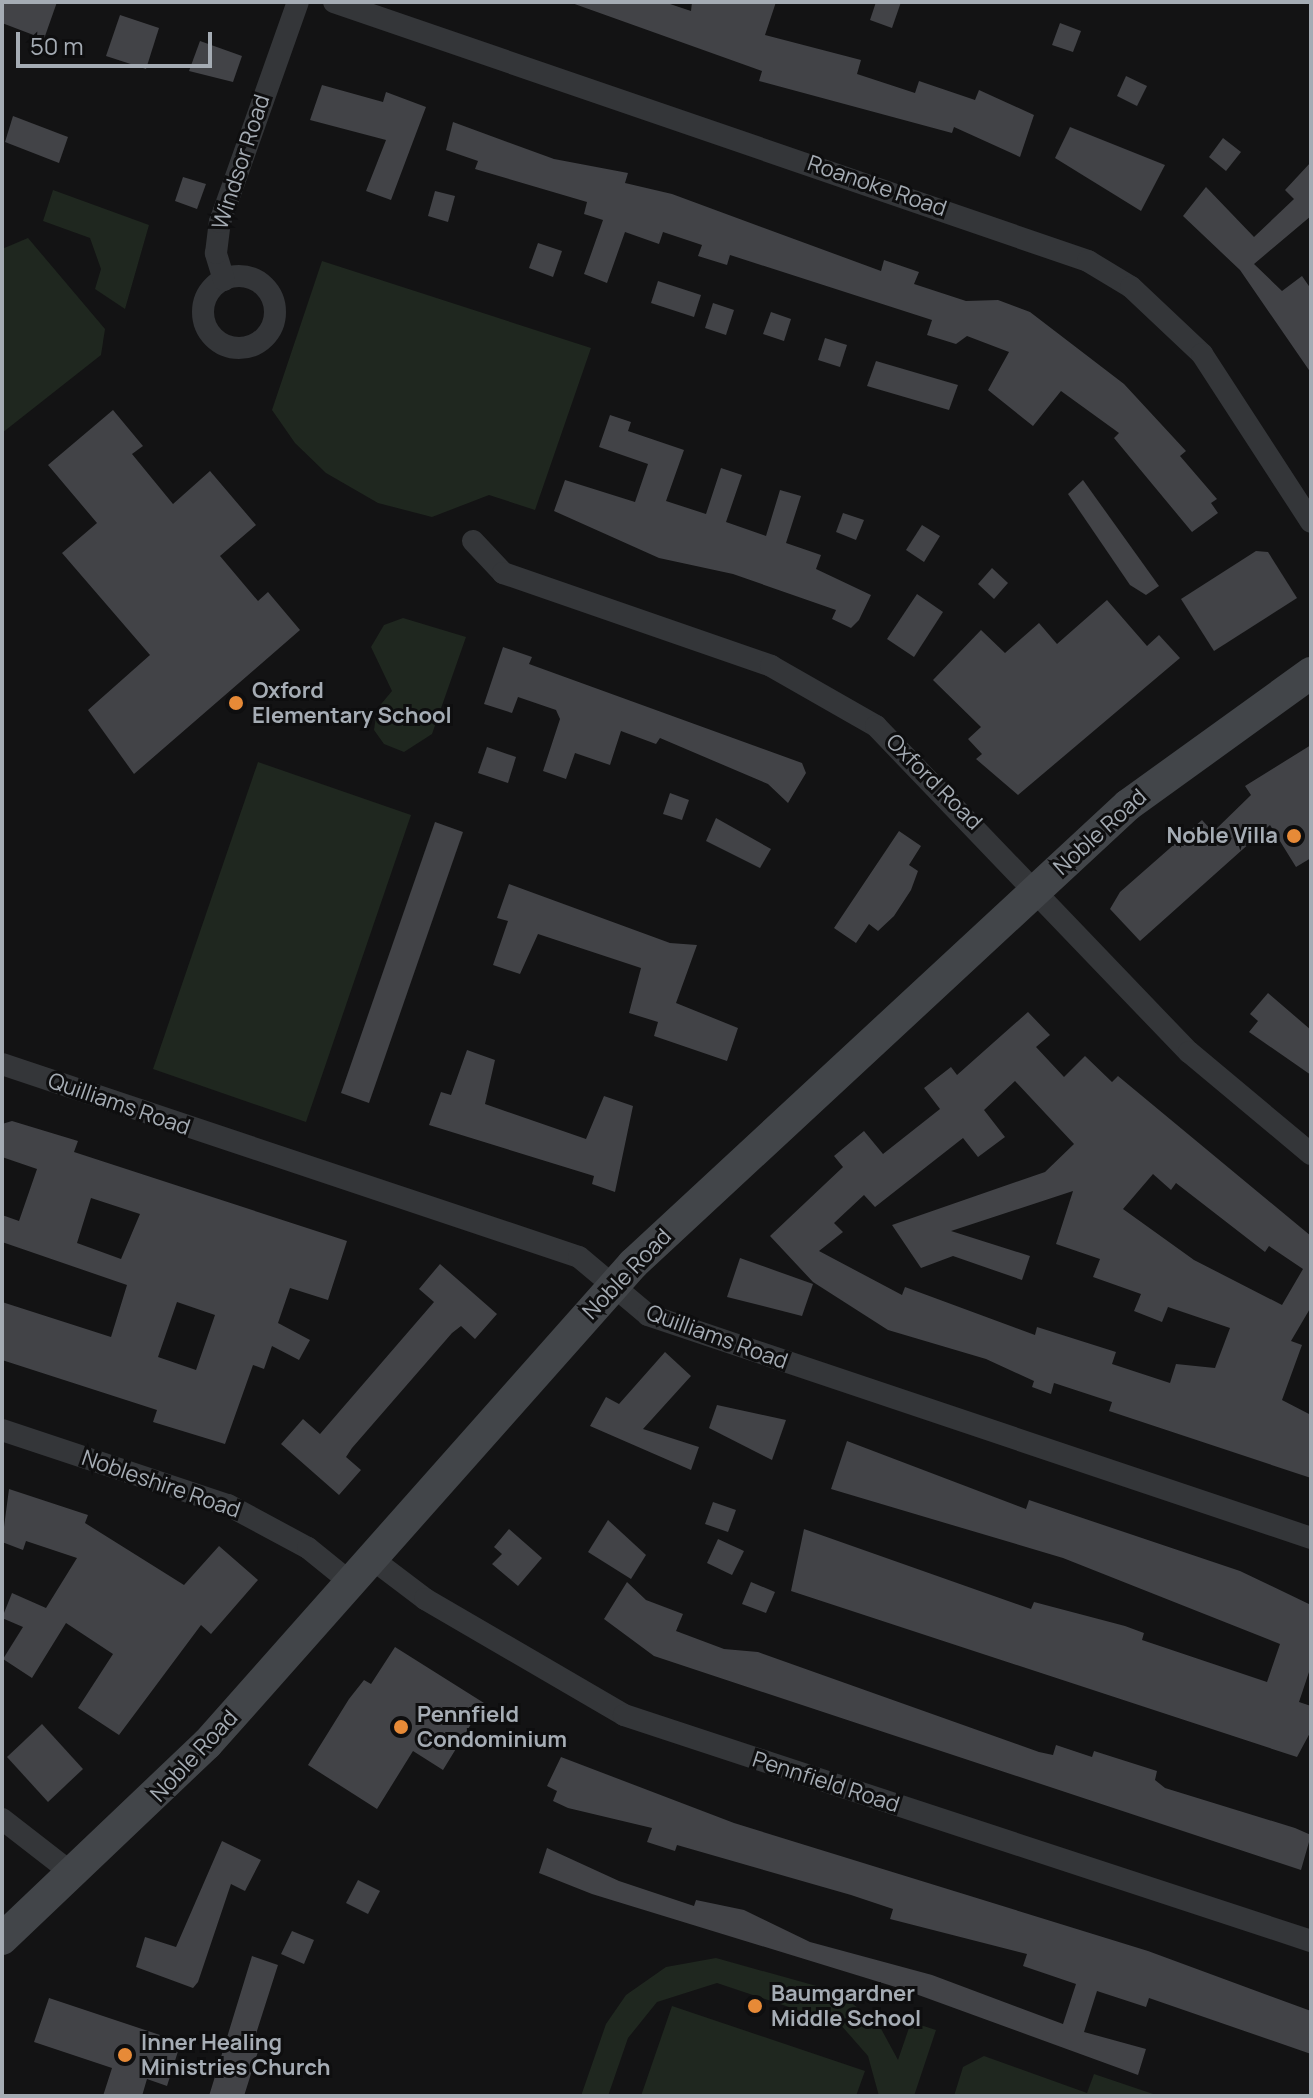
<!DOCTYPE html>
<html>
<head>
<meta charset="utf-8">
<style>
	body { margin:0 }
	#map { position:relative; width:1313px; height:2098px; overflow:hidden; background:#131314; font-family:Manrope,sans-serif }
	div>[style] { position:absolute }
	.green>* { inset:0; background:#1f271f }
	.building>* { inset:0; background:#424347 }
	.minor>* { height:22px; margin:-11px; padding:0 11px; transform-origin:11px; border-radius:11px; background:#343639 }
	.minor>.ring { margin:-11px; padding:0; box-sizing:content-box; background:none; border:22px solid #343639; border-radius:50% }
	.secondary>* { height:32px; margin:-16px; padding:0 16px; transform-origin:16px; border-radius:16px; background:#424549 }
	.dots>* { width:22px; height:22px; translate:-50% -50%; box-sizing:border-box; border:4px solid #0e0e0f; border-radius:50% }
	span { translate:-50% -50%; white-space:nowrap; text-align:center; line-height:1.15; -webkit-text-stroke:6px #0e0e0f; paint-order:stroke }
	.street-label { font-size:22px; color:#a5acb4 }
	.poi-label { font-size:22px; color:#a5acb4; font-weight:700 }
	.left { translate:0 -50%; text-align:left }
	.right { translate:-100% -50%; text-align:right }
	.frame { position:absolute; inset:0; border:4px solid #a5acb4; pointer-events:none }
	.scale { position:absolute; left:16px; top:32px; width:196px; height:36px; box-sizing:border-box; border:4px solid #a5acb4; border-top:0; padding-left:10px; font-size:24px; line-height:28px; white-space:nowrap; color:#a5acb4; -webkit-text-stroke:6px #0e0e0f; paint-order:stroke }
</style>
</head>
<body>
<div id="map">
	<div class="green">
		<div style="clip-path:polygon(53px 190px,149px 225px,125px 309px,95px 289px,101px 269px,90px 238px,43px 221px)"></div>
		<div style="clip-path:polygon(28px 238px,105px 329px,101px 355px,2px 433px,2px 249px)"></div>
		<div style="clip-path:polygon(322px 261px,591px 348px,535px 510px,489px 495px,432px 517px,378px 503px,326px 473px,295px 443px,272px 410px)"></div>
		<div style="clip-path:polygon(403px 618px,466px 637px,432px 734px,404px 752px,384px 744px,374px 730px,377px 709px,392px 691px,371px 647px,384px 625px)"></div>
		<div style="clip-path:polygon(258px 762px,411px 815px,306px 1122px,153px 1069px)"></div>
		<div style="clip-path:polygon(716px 1958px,838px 1992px,879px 2025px,898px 2060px,911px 2022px,936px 2030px,914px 2096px,879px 2096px,868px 2056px,840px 2024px,717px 1983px,657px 2002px,628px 2038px,608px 2096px,581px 2096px,606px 2024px,626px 1995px,666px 1967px)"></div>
		<div style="clip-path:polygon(672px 2006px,865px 2071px,856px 2096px,641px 2096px)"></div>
		<div style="clip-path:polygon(984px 2056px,1087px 2093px,1094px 2074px,1159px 2096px,954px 2096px,963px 2067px)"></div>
	</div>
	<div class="building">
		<div style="clip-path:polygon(2px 2px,57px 2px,44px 39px,2px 23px)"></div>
		<div style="clip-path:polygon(569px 2px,664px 2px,691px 11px,692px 2px,776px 2px,765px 35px,861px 60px,857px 74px,915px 93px,919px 81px,975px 100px,979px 90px,1034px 115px,1020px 157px,954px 127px,952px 133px,759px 81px,762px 71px)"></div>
		<div style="clip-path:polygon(876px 2px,901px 2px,892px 28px,870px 20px)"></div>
		<div style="clip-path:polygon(120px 15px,159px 28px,146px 69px,106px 56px)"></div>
		<div style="clip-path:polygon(1060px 23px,1081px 31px,1073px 52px,1052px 45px)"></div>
		<div style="clip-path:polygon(200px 41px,242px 56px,233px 82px,189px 71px)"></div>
		<div style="clip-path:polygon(1126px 76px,1147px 86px,1137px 106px,1117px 96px)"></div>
		<div style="clip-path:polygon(322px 85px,383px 102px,386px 92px,426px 107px,391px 200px,366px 191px,386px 140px,310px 120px)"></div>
		<div style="clip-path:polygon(13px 116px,68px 137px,59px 163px,5px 142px)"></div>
		<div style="clip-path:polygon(453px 122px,554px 159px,628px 173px,625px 183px,672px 194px,881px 271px,884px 260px,919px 272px,914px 284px,966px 301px,998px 300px,1030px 312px,1124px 384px,1186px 451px,1180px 456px,1217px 499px,1211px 503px,1218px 513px,1192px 532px,1114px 438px,1119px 433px,1061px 391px,1033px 426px,988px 390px,1009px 352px,967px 336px,956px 344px,927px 335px,932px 320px,730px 255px,727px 265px,698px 256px,702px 245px,663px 232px,659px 244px,625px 232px,607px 283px,584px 274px,603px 220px,584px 214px,587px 202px,475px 169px,478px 161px,446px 150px)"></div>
		<div style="clip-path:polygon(1070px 127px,1165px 165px,1141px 211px,1055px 158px)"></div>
		<div style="clip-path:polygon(1223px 138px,1241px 152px,1226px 171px,1209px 157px)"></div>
		<div style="clip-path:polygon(1311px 162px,1311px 216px,1254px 264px,1282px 291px,1302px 276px,1311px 289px,1311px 373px,1240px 270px,1183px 216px,1206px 187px,1254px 237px,1294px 199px,1285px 190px)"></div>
		<div style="clip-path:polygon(183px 177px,206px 184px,197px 209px,175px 201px)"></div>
		<div style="clip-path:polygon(435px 191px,455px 196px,448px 222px,428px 216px)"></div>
		<div style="clip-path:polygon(538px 243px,562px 251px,553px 277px,529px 268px)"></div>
		<div style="clip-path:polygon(658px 281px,701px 295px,694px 317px,651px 303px)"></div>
		<div style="clip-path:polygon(713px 303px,734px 310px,726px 335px,705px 328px)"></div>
		<div style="clip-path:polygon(771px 312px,791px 319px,784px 341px,763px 334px)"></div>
		<div style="clip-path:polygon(825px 338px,847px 345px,840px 367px,818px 360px)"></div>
		<div style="clip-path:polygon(876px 361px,958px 385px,949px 410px,867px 386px)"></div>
		<div style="clip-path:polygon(113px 410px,143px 446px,132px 454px,173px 504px,210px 471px,256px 525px,220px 556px,258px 601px,268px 592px,300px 630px,134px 774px,88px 710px,150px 655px,62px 553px,97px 523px,48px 465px)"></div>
		<div style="clip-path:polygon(610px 415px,631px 422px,628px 431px,684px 450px,666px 501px,706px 514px,721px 468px,742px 475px,726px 522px,766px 536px,780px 490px,801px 496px,786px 543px,821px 555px,816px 569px,871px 595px,859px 620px,851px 628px,832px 619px,836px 610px,733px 574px,659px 558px,554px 511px,565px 480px,635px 502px,648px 464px,599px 447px)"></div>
		<div style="clip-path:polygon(1083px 480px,1159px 586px,1146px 595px,1130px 585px,1068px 494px)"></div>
		<div style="clip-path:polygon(843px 513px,864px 520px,856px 540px,836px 532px)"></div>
		<div style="clip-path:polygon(922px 525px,940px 536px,924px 562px,906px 550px)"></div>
		<div style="clip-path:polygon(1256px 551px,1268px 552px,1297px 598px,1214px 651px,1181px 599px)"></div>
		<div style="clip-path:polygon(992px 568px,1008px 583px,994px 599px,978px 584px)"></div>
		<div style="clip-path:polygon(917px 594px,943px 612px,914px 657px,887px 639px)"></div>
		<div style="clip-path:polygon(1107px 600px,1147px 646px,1159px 635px,1180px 658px,1018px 795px,976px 759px,982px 754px,968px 739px,981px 727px,933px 680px,981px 630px,1005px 653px,1039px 623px,1057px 644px)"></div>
		<div style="clip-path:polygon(503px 647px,532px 657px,529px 664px,802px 763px,806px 773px,788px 803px,768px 784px,660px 738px,656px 744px,621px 731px,610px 765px,575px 753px,566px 779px,543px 771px,560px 719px,556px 710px,518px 697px,512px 713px,484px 704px)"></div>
		<div style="clip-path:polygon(1311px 745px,1311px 858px,1296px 867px,1270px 825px,1140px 941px,1110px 909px,1120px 892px,1202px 820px,1213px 832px,1251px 795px,1245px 786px)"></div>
		<div style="clip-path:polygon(487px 747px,516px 757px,508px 783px,478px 773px)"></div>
		<div style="clip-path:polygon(670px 793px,689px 800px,682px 820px,663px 814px)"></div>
		<div style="clip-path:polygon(716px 818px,771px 849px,760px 868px,706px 841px)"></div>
		<div style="clip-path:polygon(435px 822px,463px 832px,369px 1103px,341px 1093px)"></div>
		<div style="clip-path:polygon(899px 831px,921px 846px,909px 865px,918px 871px,911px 890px,894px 916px,878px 931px,869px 924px,856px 943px,834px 928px)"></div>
		<div style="clip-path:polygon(509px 884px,670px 943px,697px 945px,676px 1003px,738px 1028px,727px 1061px,654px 1036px,658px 1022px,629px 1013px,641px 968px,538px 934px,520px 974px,493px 965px,508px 921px,497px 918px)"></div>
		<div style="clip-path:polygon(1268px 993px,1311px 1030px,1311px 1075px,1249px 1032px,1258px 1021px,1250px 1014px)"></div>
		<div style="clip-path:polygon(evenodd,1028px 1012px,1050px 1035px,1036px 1047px,1064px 1077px,1085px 1056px,1112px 1082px,1118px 1076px,1311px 1236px,1311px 1307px,1291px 1341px,1302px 1345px,1282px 1400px,1311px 1415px,1311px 1478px,1109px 1411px,1112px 1402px,1054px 1383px,1051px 1394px,1032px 1387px,1034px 1381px,986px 1359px,888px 1330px,813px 1282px,770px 1236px,843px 1167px,834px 1156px,864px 1131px,883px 1154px,940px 1109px,924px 1088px,951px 1067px,957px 1075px,1028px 1012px,1015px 1081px,1074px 1144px,1045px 1172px,892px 1225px,921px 1268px,953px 1256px,1022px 1280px,1030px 1256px,951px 1231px,1073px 1191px,1056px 1244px,1100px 1259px,1093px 1277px,1141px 1294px,1134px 1311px,1162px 1322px,1168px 1307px,1230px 1328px,1215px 1368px,1176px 1364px,1170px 1383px,1112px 1364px,1116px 1352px,1037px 1327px,1035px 1335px,905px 1287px,902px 1295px,819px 1251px,843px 1232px,834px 1223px,864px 1195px,875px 1207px,963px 1138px,978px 1157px,1005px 1137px,984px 1110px,1015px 1081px,1028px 1012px,1153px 1174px,1171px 1190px,1176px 1183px,1265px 1252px,1269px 1246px,1303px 1269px,1282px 1305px,1194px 1260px,1123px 1209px,1153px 1174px)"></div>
		<div style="clip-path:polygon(467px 1050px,495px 1060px,485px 1104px,586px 1139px,604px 1096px,633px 1106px,615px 1192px,592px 1184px,594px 1176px,429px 1125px,441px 1092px,451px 1095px)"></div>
		<div style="clip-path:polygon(evenodd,12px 1121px,78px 1141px,74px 1152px,347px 1241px,328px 1300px,290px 1288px,278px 1323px,310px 1340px,299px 1360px,272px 1346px,264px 1369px,253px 1365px,225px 1444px,153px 1422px,157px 1410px,2px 1360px,2px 1302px,111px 1337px,127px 1285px,2px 1242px,2px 1215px,19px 1221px,37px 1169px,2px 1157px,2px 1124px,12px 1121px,91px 1198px,140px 1214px,121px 1259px,77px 1243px,91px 1198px,12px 1121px,177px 1302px,215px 1315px,196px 1370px,158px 1357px,177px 1302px)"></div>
		<div style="clip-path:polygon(740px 1258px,813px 1284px,802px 1316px,727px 1297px)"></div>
		<div style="clip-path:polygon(440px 1264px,497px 1314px,475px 1339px,461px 1326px,452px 1333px,352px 1448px,346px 1457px,361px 1470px,339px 1495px,281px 1444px,303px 1419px,320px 1434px,434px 1302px,419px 1289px)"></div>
		<div style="clip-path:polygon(665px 1352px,691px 1376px,643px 1429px,699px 1447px,691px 1470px,590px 1426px,606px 1397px,619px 1404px)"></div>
		<div style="clip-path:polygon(717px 1405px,786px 1420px,772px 1460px,709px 1428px)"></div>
		<div style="clip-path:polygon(847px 1441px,1026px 1509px,1029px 1500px,1240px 1571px,1311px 1605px,1311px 1666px,1299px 1702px,1311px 1706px,1311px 1731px,1297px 1757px,791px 1591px,804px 1529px,1031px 1609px,1034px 1602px,1125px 1626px,1144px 1633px,1142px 1640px,1267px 1682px,1280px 1644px,1063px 1558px,831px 1489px)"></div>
		<div style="clip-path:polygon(9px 1489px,88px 1515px,85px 1523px,184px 1585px,219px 1546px,258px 1580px,211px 1634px,201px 1625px,119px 1735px,78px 1708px,113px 1654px,66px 1623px,32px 1678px,3px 1659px,23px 1627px,2px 1618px,12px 1593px,46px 1608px,77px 1558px,26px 1541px,23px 1550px,2px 1542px)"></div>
		<div style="clip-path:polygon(713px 1502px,736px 1510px,728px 1532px,705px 1524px)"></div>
		<div style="clip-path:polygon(608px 1520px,646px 1555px,631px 1579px,588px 1552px)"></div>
		<div style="clip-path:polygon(509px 1529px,542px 1558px,518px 1586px,492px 1564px,502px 1554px,494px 1547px)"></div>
		<div style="clip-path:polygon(718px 1539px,744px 1551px,732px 1575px,707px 1563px)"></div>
		<div style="clip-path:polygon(627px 1582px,646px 1600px,683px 1614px,676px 1631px,724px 1649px,758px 1652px,1039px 1752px,1053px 1755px,1056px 1745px,1092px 1757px,1094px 1751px,1157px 1771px,1155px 1780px,1165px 1788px,1295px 1828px,1311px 1835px,1301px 1870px,654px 1656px,604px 1619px)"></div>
		<div style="clip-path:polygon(751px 1582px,775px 1592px,766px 1613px,742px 1604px)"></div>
		<div style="clip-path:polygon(395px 1647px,484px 1703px,443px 1770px,413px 1751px,377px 1809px,308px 1765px,349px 1699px,364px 1680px,371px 1684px)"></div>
		<div style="clip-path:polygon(42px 1724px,83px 1769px,48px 1802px,7px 1757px)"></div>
		<div style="clip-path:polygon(561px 1757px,734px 1823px,1148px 1951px,1311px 2011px,1311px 2054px,1149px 1998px,1146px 2007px,1097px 1991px,1084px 2032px,1146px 2049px,1138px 2075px,902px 1989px,592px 1894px,539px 1873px,547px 1848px,619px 1881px,694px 1906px,696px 1900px,744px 1910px,810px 1942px,932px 1975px,1063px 2024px,1076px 1984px,1023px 1966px,1027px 1954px,890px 1919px,893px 1909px,851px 1895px,677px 1845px,675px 1851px,647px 1842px,652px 1828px,568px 1808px,553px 1801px,557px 1791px,547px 1786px)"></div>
		<div style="clip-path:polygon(222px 1841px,261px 1860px,245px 1891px,231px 1884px,198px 1982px,193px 1988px,136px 1967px,145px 1937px,176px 1947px)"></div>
		<div style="clip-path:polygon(358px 1880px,380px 1891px,368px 1914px,346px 1903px)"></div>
		<div style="clip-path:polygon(292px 1931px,314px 1940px,304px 1964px,281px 1954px)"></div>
		<div style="clip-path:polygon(252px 1956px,278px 1965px,255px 2037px,262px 2039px,244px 2096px,209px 2096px)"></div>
		<div style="clip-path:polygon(49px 1998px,181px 2042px,167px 2086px,147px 2079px,142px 2096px,103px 2096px,112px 2068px,34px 2042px)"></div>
	</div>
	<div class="minor">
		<div style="left:334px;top:2px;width:797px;rotate:18.96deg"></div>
		<div style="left:1088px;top:261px;width:50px;rotate:31.2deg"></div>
		<div style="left:1131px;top:287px;width:98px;rotate:43.3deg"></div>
		<div style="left:1202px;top:354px;width:200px;rotate:57deg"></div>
		<div class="ring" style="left:203px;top:276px;width:50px;height:50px"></div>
		<div style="left:224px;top:280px;width:28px;rotate:-107deg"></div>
		<div style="left:216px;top:253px;width:31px;rotate:-83deg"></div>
		<div style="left:220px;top:222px;width:233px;rotate:-70.5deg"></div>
		<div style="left:473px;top:541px;width:44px;rotate:46.8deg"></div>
		<div style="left:503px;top:573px;width:284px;rotate:19.1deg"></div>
		<div style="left:771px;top:666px;width:121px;rotate:29.7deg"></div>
		<div style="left:876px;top:726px;width:452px;rotate:46.2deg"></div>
		<div style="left:1189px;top:1052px;width:159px;rotate:39.9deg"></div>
		<div style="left:2px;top:1064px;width:608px;rotate:18.49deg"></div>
		<div style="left:579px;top:1257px;width:90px;rotate:40deg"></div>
		<div style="left:648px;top:1315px;width:699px;rotate:18.59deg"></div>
		<div style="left:2px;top:1430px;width:238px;rotate:18.4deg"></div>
		<div style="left:228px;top:1505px;width:91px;rotate:28.3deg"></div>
		<div style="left:308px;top:1548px;width:54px;rotate:39deg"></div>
		<div style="left:371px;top:1558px;width:68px;rotate:37.2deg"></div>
		<div style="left:425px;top:1599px;width:230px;rotate:30.2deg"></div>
		<div style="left:624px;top:1715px;width:723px;rotate:18.21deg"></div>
		<div style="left:2px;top:1819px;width:90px;rotate:37.8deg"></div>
	</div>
	<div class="secondary">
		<div style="left:2px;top:1939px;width:283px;rotate:-43.6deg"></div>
		<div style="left:207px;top:1744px;width:642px;rotate:-48.41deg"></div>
		<div style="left:633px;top:1264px;width:675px;rotate:-42.84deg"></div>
		<div style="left:1128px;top:805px;width:226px;rotate:-35.8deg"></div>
	</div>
	<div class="dots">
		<div style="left:236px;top:703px;background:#e78a37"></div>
		<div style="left:1294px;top:836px;background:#e78a37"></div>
		<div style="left:401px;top:1727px;background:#e78a37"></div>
		<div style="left:755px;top:2006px;background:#e78a37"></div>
		<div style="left:125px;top:2055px;background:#e78a37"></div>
	</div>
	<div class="street-label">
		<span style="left:241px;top:162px;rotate:-72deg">Windsor Road</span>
		<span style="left:877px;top:186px;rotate:19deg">Roanoke Road</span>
		<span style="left:934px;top:782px;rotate:45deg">Oxford Road</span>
		<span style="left:1100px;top:832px;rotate:-42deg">Noble Road</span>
		<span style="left:119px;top:1104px;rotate:19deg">Quilliams Road</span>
		<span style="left:627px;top:1274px;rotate:-46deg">Noble Road</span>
		<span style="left:717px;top:1337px;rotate:20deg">Quilliams Road</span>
		<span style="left:161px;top:1484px;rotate:19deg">Nobleshire Road</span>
		<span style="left:194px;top:1756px;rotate:-47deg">Noble Road</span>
		<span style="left:826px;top:1782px;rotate:18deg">Pennfield Road</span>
	</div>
	<div class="poi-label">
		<span class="left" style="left:252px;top:703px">Oxford<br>Elementary School</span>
		<span class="right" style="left:1278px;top:836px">Noble Villa</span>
		<span class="left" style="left:417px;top:1727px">Pennfield<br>Condominium</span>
		<span class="left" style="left:771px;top:2006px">Baumgardner<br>Middle School</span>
		<span class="left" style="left:141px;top:2055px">Inner Healing<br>Ministries Church</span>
	</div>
	<div class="frame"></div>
	<div class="scale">50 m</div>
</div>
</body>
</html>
